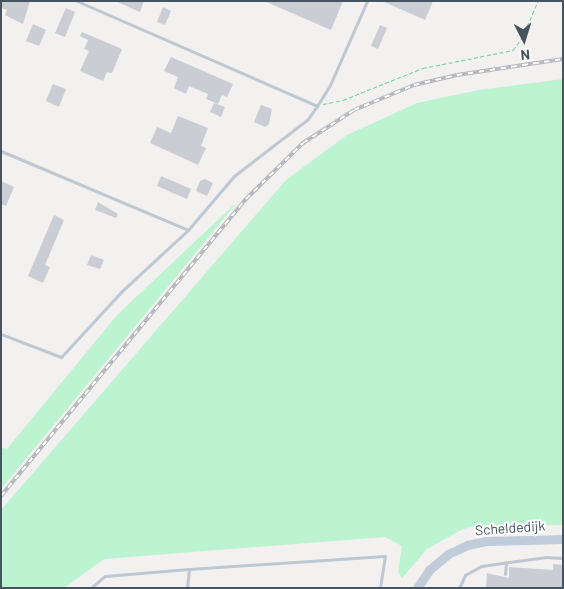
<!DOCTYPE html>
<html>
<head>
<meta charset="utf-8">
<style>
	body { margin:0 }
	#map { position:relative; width:564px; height:589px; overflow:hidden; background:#f3f0f0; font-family:Barlow,sans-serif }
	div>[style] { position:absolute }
	.green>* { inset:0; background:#bcf3d0 }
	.building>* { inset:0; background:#cacdd3 }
	.path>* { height:1px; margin-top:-0.5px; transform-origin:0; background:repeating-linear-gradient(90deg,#71d4a1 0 4px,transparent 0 6.5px) }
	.lane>* { height:3px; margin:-1.5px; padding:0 1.5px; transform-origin:1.5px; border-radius:1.5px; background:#bdc8d1 }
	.secondary>* { height:9px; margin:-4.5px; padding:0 4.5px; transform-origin:4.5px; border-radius:4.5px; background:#c0ccd9 }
	.rail>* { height:4px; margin-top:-2px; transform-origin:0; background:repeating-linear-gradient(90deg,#fff 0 5.5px,#b2b6bb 0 11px); box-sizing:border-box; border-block:1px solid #b2b6bb }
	span { translate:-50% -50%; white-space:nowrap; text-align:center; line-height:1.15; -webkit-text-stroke:4px #fff; paint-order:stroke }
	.street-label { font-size:14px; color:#475460 }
	.frame { position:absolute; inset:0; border:2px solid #475460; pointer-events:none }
	.north { position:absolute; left:499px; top:15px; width:50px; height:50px; -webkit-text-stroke:4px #fff; paint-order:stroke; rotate:175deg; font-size:14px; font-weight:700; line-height:20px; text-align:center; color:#475460 }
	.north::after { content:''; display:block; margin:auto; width:18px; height:22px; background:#475460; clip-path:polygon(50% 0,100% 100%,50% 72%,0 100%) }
</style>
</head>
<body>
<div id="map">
	<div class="green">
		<div style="clip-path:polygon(563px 79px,563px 525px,477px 526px,463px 529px,427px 549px,402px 578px,398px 572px,402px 546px,385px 537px,104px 559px,64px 588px,1px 588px,1px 510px,286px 180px,347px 135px,417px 103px,479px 90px)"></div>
		<div style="clip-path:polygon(238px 201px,189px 261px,1px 489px,1px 447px,7px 449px,117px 315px)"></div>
	</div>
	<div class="building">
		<div style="clip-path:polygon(2px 1px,30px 1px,23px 24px,5px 15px,7px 10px,1px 8px)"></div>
		<div style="clip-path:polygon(115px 1px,144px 1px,140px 12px)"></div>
		<div style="clip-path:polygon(264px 1px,343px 1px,331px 30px)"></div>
		<div style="clip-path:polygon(382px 1px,433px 1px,425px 20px)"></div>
		<div style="clip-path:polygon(163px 7px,171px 11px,165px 25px,157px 22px)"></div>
		<div style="clip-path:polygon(66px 8px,75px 12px,65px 37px,55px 33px)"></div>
		<div style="clip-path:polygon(33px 24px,46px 30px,39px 46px,26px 41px)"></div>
		<div style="clip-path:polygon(380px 25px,387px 28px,378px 49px,371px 46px)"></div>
		<div style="clip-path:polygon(82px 32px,122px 49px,112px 73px,107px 72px,103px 81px,80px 71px,89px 51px,84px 49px,88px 40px,80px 36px)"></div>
		<div style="clip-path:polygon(171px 57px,233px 84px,227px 97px,222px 95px,218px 104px,206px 99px,208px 94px,189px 86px,186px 94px,174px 88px,178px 77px,164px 71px)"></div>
		<div style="clip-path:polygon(53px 84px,66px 89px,59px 107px,46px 101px)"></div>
		<div style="clip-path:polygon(214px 103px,225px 107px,221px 117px,210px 112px)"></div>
		<div style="clip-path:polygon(261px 105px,272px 109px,269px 124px,265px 127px,254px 122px)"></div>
		<div style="clip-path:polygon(178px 116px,208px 128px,201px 146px,206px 148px,198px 165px,150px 143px,157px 127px,171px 133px)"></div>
		<div style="clip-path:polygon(161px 176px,191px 189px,187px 199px,157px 186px)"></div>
		<div style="clip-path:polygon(205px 179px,213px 183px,207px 196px,196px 191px,200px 181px)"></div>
		<div style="clip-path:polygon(1px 181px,14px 187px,6px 206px,1px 204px)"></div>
		<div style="clip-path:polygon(98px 202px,118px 214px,116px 218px,95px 210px)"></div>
		<div style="clip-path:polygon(54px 215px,64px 220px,45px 265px,50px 267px,43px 283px,28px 276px)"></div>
		<div style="clip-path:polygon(91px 255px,104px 260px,100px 269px,87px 265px)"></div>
		<div style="clip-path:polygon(553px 564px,563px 565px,563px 588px,486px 588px,487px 573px,509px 578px,509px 567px,553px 570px)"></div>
	</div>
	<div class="path">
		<div style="left:323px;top:104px;width:20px;rotate:-11deg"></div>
		<div style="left:343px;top:100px;width:86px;rotate:-21.8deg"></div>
		<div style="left:423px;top:68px;width:92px;rotate:-11.3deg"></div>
		<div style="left:513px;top:50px;width:15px;rotate:-53deg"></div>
		<div style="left:522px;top:38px;width:40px;rotate:-66.6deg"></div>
	</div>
	<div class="lane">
		<div style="left:77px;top:1px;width:262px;rotate:23.6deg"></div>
		<div style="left:317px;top:106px;width:16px;rotate:125deg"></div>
		<div style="left:308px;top:119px;width:93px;rotate:142.4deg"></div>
		<div style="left:234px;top:176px;width:71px;rotate:130.4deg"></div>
		<div style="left:317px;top:106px;width:25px;rotate:-58deg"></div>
		<div style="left:330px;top:85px;width:92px;rotate:-66.2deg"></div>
		<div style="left:1px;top:151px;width:203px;rotate:22.9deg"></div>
		<div style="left:188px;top:230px;width:90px;rotate:137.3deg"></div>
		<div style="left:122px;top:291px;width:90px;rotate:132.7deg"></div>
		<div style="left:61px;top:357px;width:64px;rotate:-159deg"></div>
		<div style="left:189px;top:569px;width:196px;rotate:-3.8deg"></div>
		<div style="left:385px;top:556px;width:32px;rotate:99deg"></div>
		<div style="left:505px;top:574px;width:12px;rotate:-85deg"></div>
		<div style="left:91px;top:588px;width:18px;rotate:-41deg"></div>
		<div style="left:105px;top:576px;width:84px;rotate:-4.8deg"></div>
		<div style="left:189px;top:569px;width:19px;rotate:96deg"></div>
		<div style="left:459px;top:588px;width:14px;rotate:-65deg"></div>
		<div style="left:465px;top:575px;width:18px;rotate:-29deg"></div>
		<div style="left:481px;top:566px;width:66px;rotate:-7.9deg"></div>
		<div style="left:546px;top:557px;width:17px;rotate:3deg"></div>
	</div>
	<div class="secondary">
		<div style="left:417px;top:588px;width:22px;rotate:-56deg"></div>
		<div style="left:429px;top:570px;width:25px;rotate:-40deg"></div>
		<div style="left:448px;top:554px;width:21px;rotate:-25deg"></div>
		<div style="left:467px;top:545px;width:19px;rotate:-12deg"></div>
		<div style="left:486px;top:541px;width:77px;rotate:-1.5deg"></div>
	</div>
	<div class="rail">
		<div style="left:1px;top:496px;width:385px;rotate:-50.5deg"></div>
		<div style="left:246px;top:199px;width:80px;rotate:-44.5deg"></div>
		<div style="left:303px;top:143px;width:61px;rotate:-32.9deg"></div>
		<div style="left:354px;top:110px;width:65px;rotate:-22.6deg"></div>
		<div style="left:414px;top:85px;width:44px;rotate:-13.1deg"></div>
		<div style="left:457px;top:75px;width:107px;rotate:-8.6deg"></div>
	</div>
	<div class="street-label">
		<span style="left:510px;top:528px;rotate:-4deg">Scheldedijk</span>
	</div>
	<div class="frame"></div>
	<div class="north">N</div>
</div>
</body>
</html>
